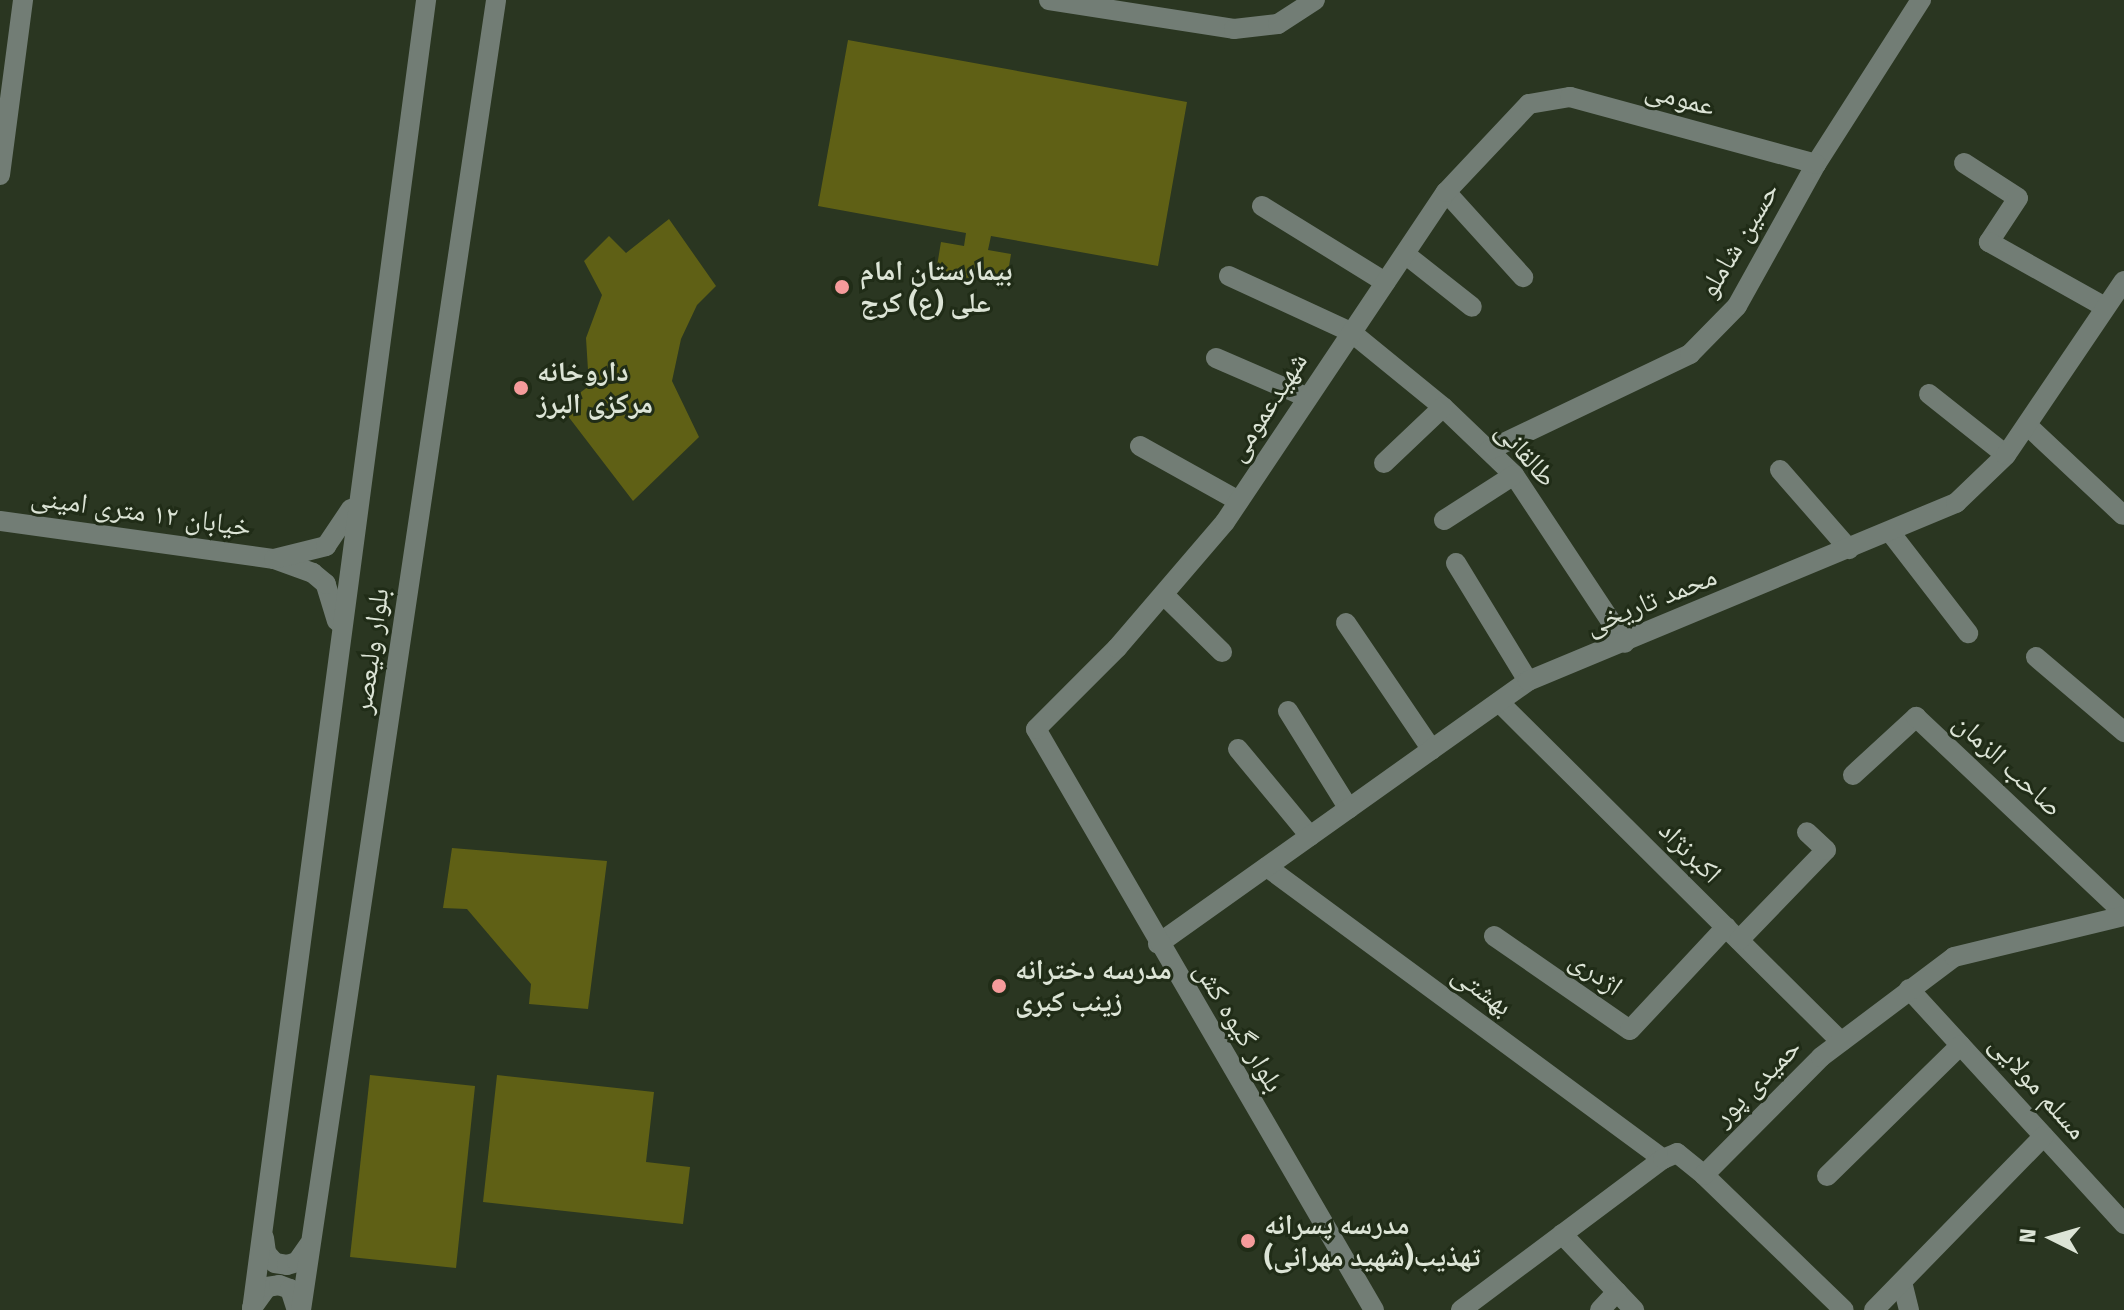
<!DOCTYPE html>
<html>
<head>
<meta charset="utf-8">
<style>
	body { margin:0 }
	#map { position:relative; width:2124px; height:1310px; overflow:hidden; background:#2a3621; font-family:"Fira Sans","Noto Naskh Arabic",sans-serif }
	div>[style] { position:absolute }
	.building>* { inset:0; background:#5f6015 }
	.minor>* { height:20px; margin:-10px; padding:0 10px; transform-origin:10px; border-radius:10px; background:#727d75 }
	.dots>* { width:22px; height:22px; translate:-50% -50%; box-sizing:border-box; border:4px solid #202c17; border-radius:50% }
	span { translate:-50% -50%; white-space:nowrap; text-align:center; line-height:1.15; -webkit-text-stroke:6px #202c17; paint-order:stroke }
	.street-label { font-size:28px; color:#dce4d6 }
	.poi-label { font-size:28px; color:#dce4d6; font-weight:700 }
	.left { translate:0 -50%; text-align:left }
	.north { position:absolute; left:2012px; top:1198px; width:80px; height:80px; -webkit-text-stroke:6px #202c17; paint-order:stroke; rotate:275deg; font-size:22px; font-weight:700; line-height:32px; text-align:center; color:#dce4d6 }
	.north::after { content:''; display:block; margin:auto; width:28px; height:36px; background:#dce4d6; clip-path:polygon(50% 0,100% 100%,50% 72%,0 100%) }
</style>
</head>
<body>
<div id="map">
	<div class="building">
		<div style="clip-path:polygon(848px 40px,1187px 102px,1158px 266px,991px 236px,988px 250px,1011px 254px,1006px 285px,936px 272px,941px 242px,964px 246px,966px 233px,818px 206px)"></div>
		<div style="clip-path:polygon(669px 219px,716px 286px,697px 305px,681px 339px,672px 381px,699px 437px,633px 501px,561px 407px,589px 386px,586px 338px,602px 295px,584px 261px,609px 236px,626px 253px)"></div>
		<div style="clip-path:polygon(452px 848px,607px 861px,588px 1009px,529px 1004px,531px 984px,467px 909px,443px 908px)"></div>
		<div style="clip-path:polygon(370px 1075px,475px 1086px,456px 1268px,350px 1257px)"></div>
		<div style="clip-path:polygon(497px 1075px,654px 1092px,646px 1162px,690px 1167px,683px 1224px,483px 1202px)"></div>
	</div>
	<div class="minor">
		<div style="left:1049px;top:0;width:187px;rotate:8.9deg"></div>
		<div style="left:1234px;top:29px;width:44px;rotate:-6.5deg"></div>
		<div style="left:1278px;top:24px;width:44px;rotate:-33deg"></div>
		<div style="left:1964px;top:163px;width:64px;rotate:32.9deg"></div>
		<div style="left:2018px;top:198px;width:53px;rotate:123.4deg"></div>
		<div style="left:1989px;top:242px;width:133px;rotate:29.3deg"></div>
		<div style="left:0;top:175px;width:177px;rotate:-82.5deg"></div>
		<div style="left:1446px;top:192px;width:115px;rotate:47.8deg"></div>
		<div style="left:1262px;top:206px;width:145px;rotate:31.7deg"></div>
		<div style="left:1405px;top:254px;width:85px;rotate:38.3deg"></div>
		<div style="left:1229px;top:276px;width:134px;rotate:24.7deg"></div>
		<div style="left:1351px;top:332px;width:119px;rotate:39.2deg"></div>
		<div style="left:1443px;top:407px;width:98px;rotate:43.8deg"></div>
		<div style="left:1514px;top:475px;width:201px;rotate:56.5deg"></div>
		<div style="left:1216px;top:358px;width:98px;rotate:23.4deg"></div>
		<div style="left:1929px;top:394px;width:98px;rotate:38.4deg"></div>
		<div style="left:2028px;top:426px;width:130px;rotate:43.1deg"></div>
		<div style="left:1140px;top:446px;width:113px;rotate:29.1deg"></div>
		<div style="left:1489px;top:450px;width:223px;rotate:-25.5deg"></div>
		<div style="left:1690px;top:354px;width:67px;rotate:-45.6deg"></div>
		<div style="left:1737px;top:306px;width:162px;rotate:-60.9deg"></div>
		<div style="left:1816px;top:164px;width:195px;rotate:-57.4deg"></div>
		<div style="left:1384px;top:463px;width:81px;rotate:-43.5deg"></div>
		<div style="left:1780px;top:470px;width:105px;rotate:48.9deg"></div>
		<div style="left:1444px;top:520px;width:83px;rotate:-32.7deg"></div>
		<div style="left:0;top:521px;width:277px;rotate:7.9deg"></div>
		<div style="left:1890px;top:532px;width:128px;rotate:52.3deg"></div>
		<div style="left:1456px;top:563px;width:138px;rotate:58.6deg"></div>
		<div style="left:1165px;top:596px;width:80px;rotate:44.5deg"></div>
		<div style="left:337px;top:621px;width:39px;rotate:-107deg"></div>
		<div style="left:326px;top:584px;width:17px;rotate:-140deg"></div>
		<div style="left:313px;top:573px;width:41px;rotate:-160.3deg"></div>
		<div style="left:274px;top:559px;width:54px;rotate:-14deg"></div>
		<div style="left:326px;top:546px;width:45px;rotate:-56deg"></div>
		<div style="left:1346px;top:623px;width:153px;rotate:55.9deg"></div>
		<div style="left:2036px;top:657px;width:116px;rotate:40.4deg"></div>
		<div style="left:1499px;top:702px;width:482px;rotate:44.8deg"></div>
		<div style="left:1288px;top:711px;width:115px;rotate:58.1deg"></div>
		<div style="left:1238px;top:749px;width:113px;rotate:50.4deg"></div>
		<div style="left:1853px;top:775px;width:86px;rotate:-42.6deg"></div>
		<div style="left:1916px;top:717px;width:286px;rotate:43.3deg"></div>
		<div style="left:1267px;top:867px;width:492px;rotate:36.4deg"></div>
		<div style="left:1494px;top:936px;width:165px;rotate:34.7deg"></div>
		<div style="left:1630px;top:1030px;width:141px;rotate:-47deg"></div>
		<div style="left:1739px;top:940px;width:125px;rotate:-46deg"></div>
		<div style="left:1826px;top:850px;width:26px;rotate:-137deg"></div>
		<div style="left:1158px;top:944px;width:454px;rotate:-35.4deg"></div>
		<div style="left:1528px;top:681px;width:464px;rotate:-22.6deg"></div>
		<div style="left:1956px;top:503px;width:69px;rotate:-43.8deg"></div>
		<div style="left:2006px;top:455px;width:210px;rotate:-55.9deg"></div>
		<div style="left:1909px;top:989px;width:319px;rotate:47.5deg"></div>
		<div style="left:1704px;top:1175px;width:194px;rotate:44deg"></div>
		<div style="left:1827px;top:1176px;width:187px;rotate:-44.4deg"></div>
		<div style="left:1562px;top:1234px;width:105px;rotate:46.5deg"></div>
		<div style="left:264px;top:1238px;width:15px;rotate:82deg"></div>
		<div style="left:266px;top:1253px;width:13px;rotate:48deg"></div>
		<div style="left:275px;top:1263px;width:12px;rotate:9deg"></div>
		<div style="left:287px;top:1265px;width:10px;rotate:-17deg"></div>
		<div style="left:297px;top:1262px;width:21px;rotate:-55deg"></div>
		<div style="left:1902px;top:1282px;width:29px;rotate:76deg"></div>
		<div style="left:252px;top:1308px;width:26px;rotate:-54deg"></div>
		<div style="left:267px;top:1287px;width:12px;rotate:-9deg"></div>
		<div style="left:279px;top:1285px;width:12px;rotate:20deg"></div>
		<div style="left:290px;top:1289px;width:22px;rotate:72deg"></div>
		<div style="left:252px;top:1310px;width:1322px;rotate:-82.43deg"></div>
		<div style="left:301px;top:1310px;width:1324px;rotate:-81.53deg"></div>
		<div style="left:1374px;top:1310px;width:672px;rotate:-120.19deg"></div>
		<div style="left:1036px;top:729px;width:115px;rotate:-45deg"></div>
		<div style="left:1117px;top:648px;width:166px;rotate:-49.4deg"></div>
		<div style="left:1225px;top:522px;width:397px;rotate:-56.2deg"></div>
		<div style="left:1446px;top:192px;width:121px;rotate:-46.7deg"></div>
		<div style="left:1529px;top:104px;width:42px;rotate:-9.7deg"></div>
		<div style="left:1570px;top:97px;width:255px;rotate:15.2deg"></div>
		<div style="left:1461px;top:1310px;width:252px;rotate:-36.8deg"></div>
		<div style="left:1663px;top:1159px;width:15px;rotate:-23deg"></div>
		<div style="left:1677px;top:1153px;width:35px;rotate:39deg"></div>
		<div style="left:1704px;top:1175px;width:166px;rotate:-45.2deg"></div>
		<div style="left:1821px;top:1057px;width:166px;rotate:-36.9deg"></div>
		<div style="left:1954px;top:957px;width:175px;rotate:-13.6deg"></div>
		<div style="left:1600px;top:1310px;width:25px;rotate:-47deg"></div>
		<div style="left:1874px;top:1310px;width:243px;rotate:-45.7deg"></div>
	</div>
	<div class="dots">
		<div style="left:842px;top:287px;background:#f59b9b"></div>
		<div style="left:521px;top:388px;background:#f59b9b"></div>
		<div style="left:999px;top:986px;background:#f59b9b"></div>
		<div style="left:1248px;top:1241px;background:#f59b9b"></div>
	</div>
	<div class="street-label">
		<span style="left:1680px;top:98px;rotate:15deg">عمومی</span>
		<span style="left:1739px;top:240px;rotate:-59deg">حسین شاملو</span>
		<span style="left:1267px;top:407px;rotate:-57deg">شهیدعمومی</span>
		<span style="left:1526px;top:454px;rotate:49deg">طالقانی</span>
		<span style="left:141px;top:512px;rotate:8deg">خیابان ۱۲ متری امینی</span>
		<span style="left:1651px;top:601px;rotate:-22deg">محمد تاریخی</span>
		<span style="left:371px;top:651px;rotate:-82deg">بلوار ولیعصر</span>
		<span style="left:2008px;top:765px;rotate:43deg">صاحب الزمان</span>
		<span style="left:1690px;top:852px;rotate:45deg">اکبرنژاد</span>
		<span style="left:1596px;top:973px;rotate:35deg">اژدری</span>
		<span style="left:1482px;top:990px;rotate:36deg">بهشتی</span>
		<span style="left:1239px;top:1027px;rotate:59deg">بلوار گیوه کش</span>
		<span style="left:1757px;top:1082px;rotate:-45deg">حمیدی پور</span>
		<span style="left:2038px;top:1087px;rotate:48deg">مسلم مولایی</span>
	</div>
	<div class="poi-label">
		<span class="left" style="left:860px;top:287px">بیمارستان امام<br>علی (ع) کرج</span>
		<span class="left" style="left:537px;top:388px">داروخانه<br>مرکزی البرز</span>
		<span class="left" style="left:1015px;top:986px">مدرسه دخترانه<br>زینب کبری</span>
		<span class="left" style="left:1264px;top:1241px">مدرسه پسرانه<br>تهذیب(شهید مهرانی)</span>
	</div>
	<div class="north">N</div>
</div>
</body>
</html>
